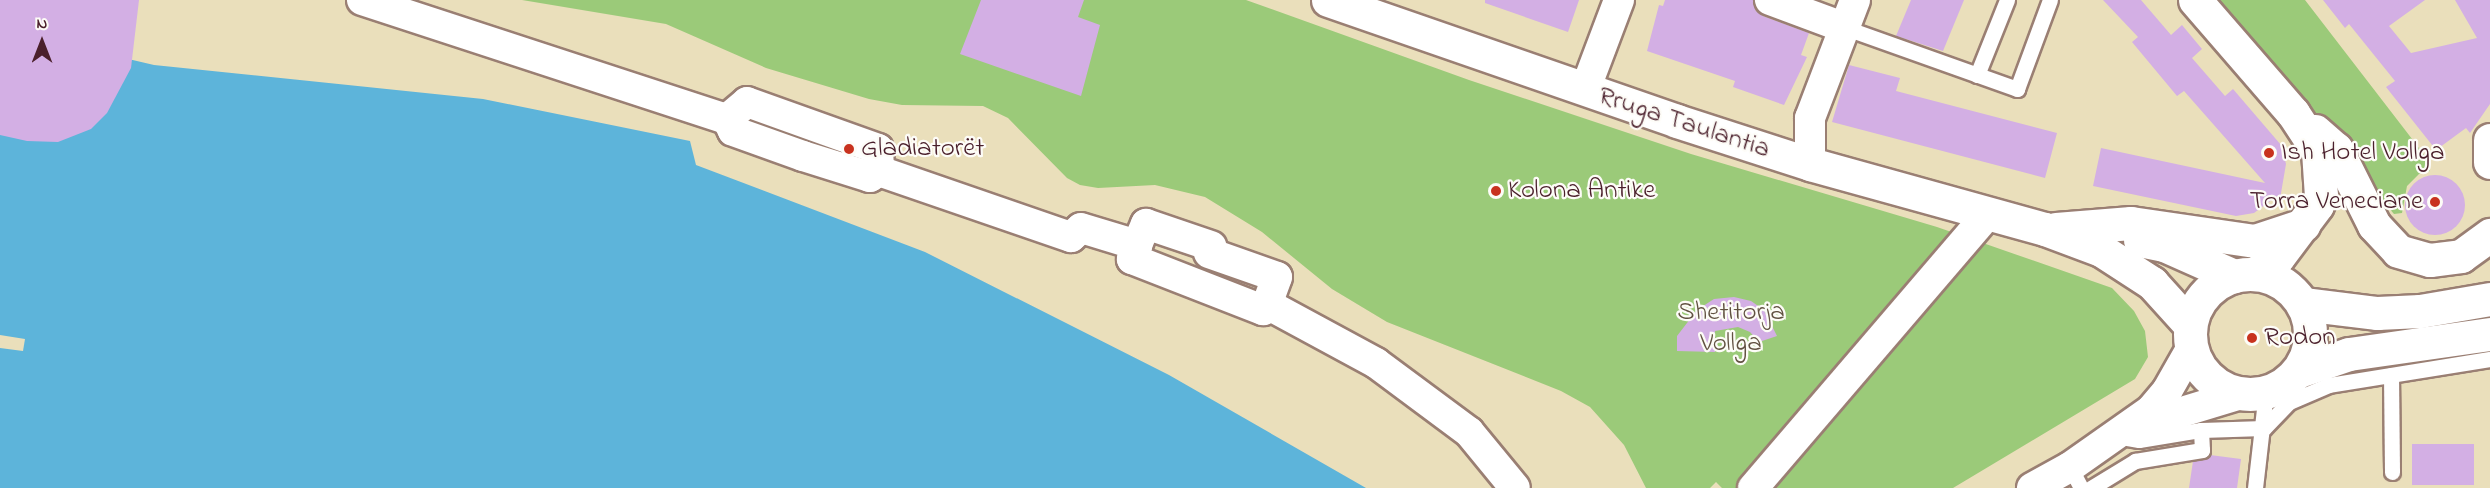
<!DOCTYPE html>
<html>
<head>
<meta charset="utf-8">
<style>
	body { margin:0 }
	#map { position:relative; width:2490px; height:488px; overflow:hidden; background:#eadfbb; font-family:"Indie Flower",sans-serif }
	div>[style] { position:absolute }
	.green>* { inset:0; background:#9bca79 }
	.water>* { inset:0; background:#5db4da }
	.pier>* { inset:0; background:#eadfbb }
	.building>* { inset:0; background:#d3afe4 }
	.round { border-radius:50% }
	.roads { filter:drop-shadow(2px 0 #9a7f73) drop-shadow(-2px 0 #9a7f73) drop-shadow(0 2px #9a7f73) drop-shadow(0 -2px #9a7f73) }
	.lane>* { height:15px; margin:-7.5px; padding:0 7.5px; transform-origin:7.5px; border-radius:7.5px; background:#fff }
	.street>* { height:30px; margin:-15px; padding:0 15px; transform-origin:15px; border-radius:15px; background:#fff }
	.secondary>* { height:33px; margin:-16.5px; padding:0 16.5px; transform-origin:16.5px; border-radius:16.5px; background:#fff }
	.secondary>.ring { margin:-16.5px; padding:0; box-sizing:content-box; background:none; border:33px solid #fff; border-radius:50% }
	.dots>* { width:16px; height:16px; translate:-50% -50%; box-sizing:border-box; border:3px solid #fdfcf7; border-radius:50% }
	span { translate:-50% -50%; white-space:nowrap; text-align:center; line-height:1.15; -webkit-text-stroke:4.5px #fdfcf7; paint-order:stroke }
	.street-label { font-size:27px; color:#4a1f2b }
	.poi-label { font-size:27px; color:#4a1f2b }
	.left { translate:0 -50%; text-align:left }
	.right { translate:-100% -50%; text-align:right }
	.park-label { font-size:27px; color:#625242 }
	.north { position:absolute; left:12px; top:12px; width:60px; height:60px; -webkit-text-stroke:4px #fdfcf7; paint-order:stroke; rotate:0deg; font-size:16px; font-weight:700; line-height:24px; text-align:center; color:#4a1f2b }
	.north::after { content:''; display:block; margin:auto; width:21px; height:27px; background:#4a1f2b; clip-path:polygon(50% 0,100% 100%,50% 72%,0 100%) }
</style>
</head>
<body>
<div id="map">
	<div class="green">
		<div style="clip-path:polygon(522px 0,1246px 0,1469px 80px,1691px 154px,1937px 227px,2112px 288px,2134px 311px,2145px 331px,2148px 357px,2135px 379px,1953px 488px,1722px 488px,1716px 482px,1710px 488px,1646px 488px,1624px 445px,1590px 407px,1561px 391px,1387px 322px,1332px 289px,1262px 232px,1205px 197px,1155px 185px,1098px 188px,1080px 185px,1067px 178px,1008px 118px,983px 106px,902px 105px,869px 99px,766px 68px,666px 24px)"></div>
		<div style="clip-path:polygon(2209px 0,2305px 0,2429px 161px,2430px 171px,2419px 174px,2407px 186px,2402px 213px,2394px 214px)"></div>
	</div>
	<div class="water">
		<div style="clip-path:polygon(0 29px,154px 65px,483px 99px,690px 141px,696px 165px,925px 252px,1169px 375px,1366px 488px,0 488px)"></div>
	</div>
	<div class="pier">
		<div style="clip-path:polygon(0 335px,25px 339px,23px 351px,0 348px)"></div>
	</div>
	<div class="building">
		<div style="clip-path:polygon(0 0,139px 0,131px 68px,107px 113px,91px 129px,58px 142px,27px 141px,0 135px)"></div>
		<div style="clip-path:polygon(981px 0,1084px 0,1078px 17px,1100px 25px,1081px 96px,960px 54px)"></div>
		<div style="clip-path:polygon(1485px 0,1579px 0,1568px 32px,1485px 3px)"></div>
		<div style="clip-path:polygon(1665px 0,1753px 0,1756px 11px,1763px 16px,1809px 33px,1801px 55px,1807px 57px,1784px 105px,1733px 87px,1735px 81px,1647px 51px,1659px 5px,1663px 6px)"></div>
		<div style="clip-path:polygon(1911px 0,1964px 0,1943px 51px,1896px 36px)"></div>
		<div style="clip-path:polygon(2103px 0,2141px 0,2171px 35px,2182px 25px,2202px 49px,2192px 58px,2225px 96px,2233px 89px,2281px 145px,2286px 164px,2280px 199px,2277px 196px,2254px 213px,2236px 216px,2093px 186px,2101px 148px,2265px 183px,2184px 91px,2177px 96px,2132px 42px,2138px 37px)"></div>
		<div style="clip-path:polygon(2323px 0,2425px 0,2389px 26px,2411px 53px,2477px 38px,2455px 0,2490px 0,2490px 104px,2470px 133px,2466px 128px,2436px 150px,2386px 87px,2395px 81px,2349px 24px,2345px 28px)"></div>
		<div style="clip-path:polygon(1849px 65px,1900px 78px,1896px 91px,2057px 133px,2045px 178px,1832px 122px)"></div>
		<div class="round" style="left:2405px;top:175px;width:60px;height:60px"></div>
		<div style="clip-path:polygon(1734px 297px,1751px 301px,1764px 310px,1777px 336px,1759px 342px,1750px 332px,1738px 327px,1715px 331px,1715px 352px,1677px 351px,1677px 336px,1697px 310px,1714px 299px)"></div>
		<div style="clip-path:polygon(2412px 444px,2474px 444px,2474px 485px,2412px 485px)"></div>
		<div style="clip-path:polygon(2210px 455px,2241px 459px,2237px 488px,2189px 488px,2193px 461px)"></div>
	</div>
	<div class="roads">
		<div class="lane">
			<div style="left:1843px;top:27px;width:185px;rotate:19.6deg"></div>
			<div style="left:2017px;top:89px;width:95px;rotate:-69.7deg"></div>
			<div style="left:1977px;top:75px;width:81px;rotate:-68.2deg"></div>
			<div style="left:2391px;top:375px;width:97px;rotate:89.4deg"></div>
			<div style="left:2116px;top:436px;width:23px;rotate:10deg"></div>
			<div style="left:2139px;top:440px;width:63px;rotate:-9.2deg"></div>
			<div style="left:2201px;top:430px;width:63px;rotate:-1.8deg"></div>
			<div style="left:2264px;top:428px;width:36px;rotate:-46deg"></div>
			<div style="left:2289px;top:402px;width:43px;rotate:-23deg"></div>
			<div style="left:2329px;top:385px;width:163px;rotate:-9.2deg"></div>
			<div style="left:2070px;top:467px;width:24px;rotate:62deg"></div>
			<div style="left:2091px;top:488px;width:52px;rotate:-31.5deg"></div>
			<div style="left:2135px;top:461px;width:68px;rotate:-9.3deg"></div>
			<div style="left:2202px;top:450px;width:20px;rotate:-93deg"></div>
			<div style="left:2255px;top:488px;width:97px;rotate:-83.5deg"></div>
		</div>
		<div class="street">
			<div style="left:362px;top:0;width:384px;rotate:18.1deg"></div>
			<div style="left:727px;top:119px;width:13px;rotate:63deg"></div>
			<div style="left:733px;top:131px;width:74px;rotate:19.7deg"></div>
			<div style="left:803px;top:156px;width:70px;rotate:17.4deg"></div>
			<div style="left:870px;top:177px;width:11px;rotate:-34deg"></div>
			<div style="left:879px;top:171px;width:203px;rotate:19deg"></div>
			<div style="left:1071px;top:237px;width:13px;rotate:-42deg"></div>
			<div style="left:1081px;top:228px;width:59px;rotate:16.9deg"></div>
			<div style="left:1137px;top:245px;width:15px;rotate:110deg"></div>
			<div style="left:1132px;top:259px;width:141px;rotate:21.3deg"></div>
			<div style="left:1263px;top:310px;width:7px;rotate:-56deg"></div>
			<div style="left:1267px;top:304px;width:124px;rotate:28.4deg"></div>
			<div style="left:1376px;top:363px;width:116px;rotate:36.6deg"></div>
			<div style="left:1469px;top:432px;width:72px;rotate:50.6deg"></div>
			<div style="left:1770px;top:0;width:78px;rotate:20.3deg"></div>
			<div style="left:1585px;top:90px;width:96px;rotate:-69.3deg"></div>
			<div style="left:727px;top:119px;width:26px;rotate:-40deg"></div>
			<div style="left:747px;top:102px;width:139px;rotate:19.7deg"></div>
			<div style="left:878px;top:149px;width:22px;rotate:87deg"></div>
			<div style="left:1810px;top:164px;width:46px;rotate:-90deg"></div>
			<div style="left:1810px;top:118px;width:126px;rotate:-69.1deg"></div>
			<div style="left:1137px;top:245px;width:23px;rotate:-67deg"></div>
			<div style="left:1146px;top:224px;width:69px;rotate:18.7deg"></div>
			<div style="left:1209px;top:253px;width:72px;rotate:19.4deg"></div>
			<div style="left:1277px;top:277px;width:29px;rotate:110deg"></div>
			<div style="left:2139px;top:425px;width:107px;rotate:-16.9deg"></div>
			<div style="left:1753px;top:488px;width:358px;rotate:-49.4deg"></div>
			<div style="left:2032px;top:488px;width:43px;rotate:-28.9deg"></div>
			<div style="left:2070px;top:467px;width:99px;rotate:-35.1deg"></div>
			<div style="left:2151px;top:410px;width:25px;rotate:-50deg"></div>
			<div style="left:2167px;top:391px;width:48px;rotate:-60.3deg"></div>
		</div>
		<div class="secondary">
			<div style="left:1328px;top:0;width:369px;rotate:19.1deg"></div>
			<div style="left:1677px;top:121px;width:140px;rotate:17.9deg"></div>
			<div style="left:1810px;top:164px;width:244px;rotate:15.5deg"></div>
			<div style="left:2045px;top:229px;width:60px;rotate:20.6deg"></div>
			<div style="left:2101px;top:250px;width:61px;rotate:32.9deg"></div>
			<div style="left:2152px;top:283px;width:57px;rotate:47.9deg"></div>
			<div style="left:2195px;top:0;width:150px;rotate:49.1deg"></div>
			<div style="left:2293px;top:113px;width:45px;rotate:56.7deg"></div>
			<div style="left:2318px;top:151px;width:45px;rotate:86.2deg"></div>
			<div style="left:2321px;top:196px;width:10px;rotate:114deg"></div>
			<div style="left:2317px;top:205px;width:65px;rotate:126.9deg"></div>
			<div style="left:2278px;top:257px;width:29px;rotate:144deg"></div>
			<div style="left:2315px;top:131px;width:28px;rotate:41deg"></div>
			<div style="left:2336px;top:149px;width:85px;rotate:63.4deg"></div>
			<div style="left:2374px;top:225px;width:35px;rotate:47deg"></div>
			<div style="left:2398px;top:251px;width:33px;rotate:16deg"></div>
			<div style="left:2430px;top:260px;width:31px;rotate:-7deg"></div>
			<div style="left:2461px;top:256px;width:36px;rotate:-36deg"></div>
			<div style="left:2490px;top:140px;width:22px;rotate:90deg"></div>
			<div style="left:2056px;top:229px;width:75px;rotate:-4.6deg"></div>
			<div style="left:2131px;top:223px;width:125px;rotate:8.3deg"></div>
			<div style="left:2255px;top:241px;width:51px;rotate:-18.4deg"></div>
			<div style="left:2140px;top:240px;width:25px;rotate:12deg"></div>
			<div style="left:2164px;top:245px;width:77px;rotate:23.9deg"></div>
			<div class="ring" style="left:2190px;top:274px;width:87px;height:87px"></div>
			<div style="left:2303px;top:304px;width:75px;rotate:6.9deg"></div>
			<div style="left:2377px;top:313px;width:43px;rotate:-2.7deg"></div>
			<div style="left:2420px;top:311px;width:71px;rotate:-9.7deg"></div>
			<div style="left:2299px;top:371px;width:53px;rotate:-18.8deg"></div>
			<div style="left:2349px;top:354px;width:142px;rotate:-8.1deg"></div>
		</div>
	</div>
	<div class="dots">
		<div style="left:849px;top:149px;background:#c8321e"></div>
		<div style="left:2269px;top:153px;background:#c8321e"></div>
		<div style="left:1496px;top:191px;background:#c8321e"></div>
		<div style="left:2435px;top:202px;background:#c8321e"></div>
		<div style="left:2252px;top:338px;background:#c8321e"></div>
	</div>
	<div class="street-label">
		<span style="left:1684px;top:123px;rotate:18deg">Rruga Taulantia</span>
	</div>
	<div class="poi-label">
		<span class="left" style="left:861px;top:149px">Gladiatorët</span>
		<span class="left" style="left:2281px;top:153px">Ish Hotel Vollga</span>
		<span class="left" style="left:1508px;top:191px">Kolona Antike</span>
		<span class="right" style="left:2423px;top:202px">Torra Veneciane</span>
		<span class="left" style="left:2264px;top:338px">Rodon</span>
	</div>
	<div class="park-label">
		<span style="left:1731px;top:328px">Shetitorja<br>Vollga</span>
	</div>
	<div class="north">N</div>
</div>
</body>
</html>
